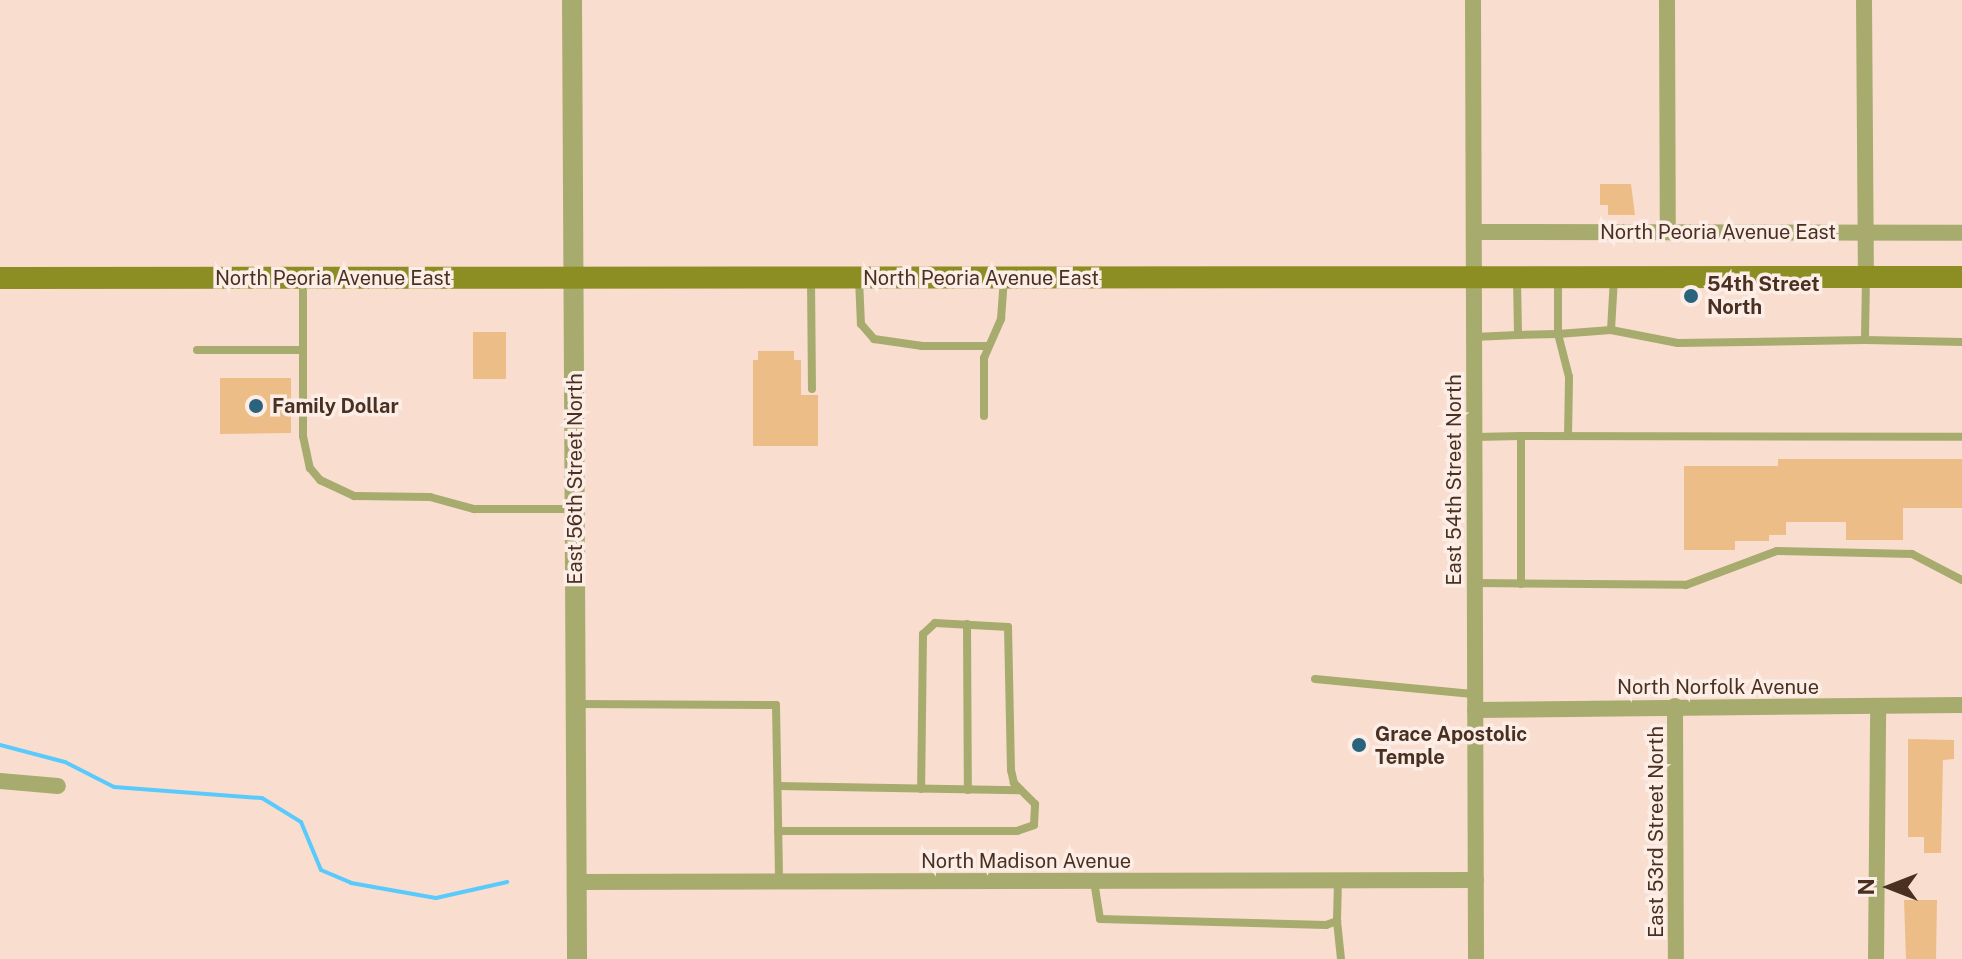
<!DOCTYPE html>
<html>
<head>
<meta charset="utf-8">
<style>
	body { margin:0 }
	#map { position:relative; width:1962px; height:959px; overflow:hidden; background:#f9decf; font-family:"Public Sans",sans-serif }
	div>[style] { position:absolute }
	.stream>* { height:4px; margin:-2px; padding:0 2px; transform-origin:2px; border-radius:2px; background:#5acafc }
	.building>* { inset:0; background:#ecbd86 }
	.service>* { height:8px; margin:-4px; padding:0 4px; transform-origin:4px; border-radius:4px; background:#a8ab6e }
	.minor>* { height:16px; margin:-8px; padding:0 8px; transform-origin:8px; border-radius:8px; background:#a8ab6e }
	.tertiary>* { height:20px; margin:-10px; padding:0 10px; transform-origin:10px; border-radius:10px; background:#a8ab6e }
	.secondary>* { height:22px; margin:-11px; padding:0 11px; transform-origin:11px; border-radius:11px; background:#8c8e23 }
	.dots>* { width:22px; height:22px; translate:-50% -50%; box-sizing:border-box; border:4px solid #fceee7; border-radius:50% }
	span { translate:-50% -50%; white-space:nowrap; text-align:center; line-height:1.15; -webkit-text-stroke:7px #fceee7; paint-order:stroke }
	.street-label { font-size:20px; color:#493021 }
	.poi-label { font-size:20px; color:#493021; font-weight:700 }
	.left { translate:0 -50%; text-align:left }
	.north { position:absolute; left:1850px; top:847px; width:80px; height:80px; -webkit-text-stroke:6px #fceee7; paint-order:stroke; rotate:270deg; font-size:22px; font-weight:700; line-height:32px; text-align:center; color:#493021 }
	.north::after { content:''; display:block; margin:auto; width:28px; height:36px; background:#493021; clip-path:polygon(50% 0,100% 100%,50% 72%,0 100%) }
</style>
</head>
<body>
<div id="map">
	<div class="stream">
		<div style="left:0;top:745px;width:67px;rotate:14.7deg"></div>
		<div style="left:65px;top:762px;width:55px;rotate:27deg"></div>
		<div style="left:114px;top:787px;width:148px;rotate:4.3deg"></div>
		<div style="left:262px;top:798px;width:46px;rotate:31.6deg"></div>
		<div style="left:301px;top:822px;width:52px;rotate:67.4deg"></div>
		<div style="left:321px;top:870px;width:33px;rotate:23deg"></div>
		<div style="left:351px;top:883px;width:86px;rotate:10deg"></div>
		<div style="left:436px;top:898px;width:73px;rotate:-12.7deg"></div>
	</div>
	<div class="building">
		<div style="clip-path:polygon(1600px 184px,1631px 184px,1635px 215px,1608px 215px,1608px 205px,1600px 205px)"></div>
		<div style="clip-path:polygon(473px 332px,506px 332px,506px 379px,473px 379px)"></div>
		<div style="clip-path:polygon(758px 351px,794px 351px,794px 360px,801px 360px,801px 395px,818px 395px,818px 446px,753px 446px,753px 360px,758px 360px)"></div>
		<div style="clip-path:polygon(220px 378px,291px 378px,291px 433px,220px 434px)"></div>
		<div style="clip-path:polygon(1778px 459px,1962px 459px,1962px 508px,1903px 508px,1903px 540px,1846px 540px,1846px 522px,1786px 522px,1786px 535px,1769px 535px,1769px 541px,1735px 541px,1735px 550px,1684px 550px,1684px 466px,1778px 466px)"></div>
		<div style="clip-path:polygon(1908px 739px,1954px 740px,1954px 759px,1943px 760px,1941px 853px,1924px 853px,1924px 837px,1908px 837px)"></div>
		<div style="clip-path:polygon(1904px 900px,1937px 900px,1936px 959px,1906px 959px)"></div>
	</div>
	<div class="service">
		<div style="left:811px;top:278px;width:111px;rotate:89.5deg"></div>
		<div style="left:859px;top:279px;width:45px;rotate:87.5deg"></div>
		<div style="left:861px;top:324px;width:20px;rotate:49deg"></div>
		<div style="left:874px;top:339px;width:49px;rotate:8.3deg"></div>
		<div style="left:922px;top:346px;width:65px"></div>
		<div style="left:303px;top:282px;width:154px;rotate:90deg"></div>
		<div style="left:303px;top:436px;width:33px;rotate:78deg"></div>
		<div style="left:310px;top:468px;width:16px;rotate:50deg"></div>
		<div style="left:320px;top:480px;width:38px;rotate:25deg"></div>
		<div style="left:354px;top:496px;width:76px;rotate:0.8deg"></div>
		<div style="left:430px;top:497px;width:46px;rotate:15.3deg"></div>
		<div style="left:474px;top:509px;width:100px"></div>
		<div style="left:1611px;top:330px;width:68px;rotate:11deg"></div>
		<div style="left:1678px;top:343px;width:187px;rotate:-0.9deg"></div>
		<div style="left:1865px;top:340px;width:63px;rotate:-89.1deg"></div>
		<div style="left:1518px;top:335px;width:40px;rotate:-1.4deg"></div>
		<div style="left:1558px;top:334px;width:55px;rotate:-90deg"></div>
		<div style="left:1474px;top:337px;width:44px;rotate:-2.6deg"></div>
		<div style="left:1518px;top:335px;width:55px;rotate:-91deg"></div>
		<div style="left:1865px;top:340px;width:97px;rotate:1.2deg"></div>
		<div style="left:197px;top:350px;width:106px"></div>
		<div style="left:984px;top:416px;width:58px;rotate:-90deg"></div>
		<div style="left:984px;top:358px;width:43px;rotate:-66.4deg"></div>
		<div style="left:1001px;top:319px;width:41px;rotate:-85.8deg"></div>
		<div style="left:1521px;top:436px;width:441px;rotate:0.1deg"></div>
		<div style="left:1568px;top:436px;width:59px;rotate:-89deg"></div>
		<div style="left:1569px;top:377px;width:44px;rotate:-104.3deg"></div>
		<div style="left:1558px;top:334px;width:53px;rotate:-4.3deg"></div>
		<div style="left:1611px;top:330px;width:52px;rotate:-86.7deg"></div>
		<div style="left:1475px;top:437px;width:46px;rotate:-1.2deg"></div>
		<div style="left:1521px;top:436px;width:148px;rotate:90deg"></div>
		<div style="left:1475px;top:583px;width:211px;rotate:0.5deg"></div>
		<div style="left:1686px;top:585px;width:97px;rotate:-20.5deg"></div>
		<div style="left:1777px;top:551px;width:135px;rotate:1.3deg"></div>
		<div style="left:1912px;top:554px;width:56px;rotate:27.5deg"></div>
		<div style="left:967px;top:624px;width:166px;rotate:89.7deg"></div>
		<div style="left:1315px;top:679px;width:161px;rotate:5.4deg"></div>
		<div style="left:577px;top:704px;width:199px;rotate:0.3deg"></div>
		<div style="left:776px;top:705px;width:177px;rotate:89deg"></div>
		<div style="left:778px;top:786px;width:241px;rotate:1deg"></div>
		<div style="left:778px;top:831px;width:239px"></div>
		<div style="left:1017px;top:831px;width:18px;rotate:-19deg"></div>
		<div style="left:1034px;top:825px;width:21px;rotate:-87deg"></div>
		<div style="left:1035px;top:804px;width:30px;rotate:-135deg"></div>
		<div style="left:1014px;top:783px;width:13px;rotate:-103deg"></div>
		<div style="left:1011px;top:770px;width:143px;rotate:-91.2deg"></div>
		<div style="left:1008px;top:627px;width:73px;rotate:-176.9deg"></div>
		<div style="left:935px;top:623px;width:16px;rotate:137deg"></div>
		<div style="left:923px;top:634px;width:155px;rotate:90.7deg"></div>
		<div style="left:1094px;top:881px;width:38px;rotate:81deg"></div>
		<div style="left:1100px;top:919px;width:226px;rotate:1.5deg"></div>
		<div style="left:1326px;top:925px;width:12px;rotate:-20deg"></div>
		<div style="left:1337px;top:921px;width:40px;rotate:-88.6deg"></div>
		<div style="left:1337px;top:921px;width:38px;rotate:84deg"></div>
	</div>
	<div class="minor">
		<div style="left:1473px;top:0;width:959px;rotate:89.82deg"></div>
		<div style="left:1667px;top:0;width:232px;rotate:89.8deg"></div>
		<div style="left:1864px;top:0;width:277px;rotate:89.6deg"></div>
		<div style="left:1474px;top:232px;width:488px;rotate:0.1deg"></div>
		<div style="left:1675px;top:706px;width:253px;rotate:89.8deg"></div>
		<div style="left:1475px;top:710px;width:487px;rotate:-0.6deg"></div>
		<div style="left:0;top:781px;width:58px;rotate:4.9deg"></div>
		<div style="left:577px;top:882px;width:899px;rotate:-0.13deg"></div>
		<div style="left:1876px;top:959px;width:251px;rotate:-89.5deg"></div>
	</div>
	<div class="tertiary">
		<div style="left:572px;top:0;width:959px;rotate:89.7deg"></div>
	</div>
	<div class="secondary">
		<div style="left:0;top:278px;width:1962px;rotate:-0.03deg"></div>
	</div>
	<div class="dots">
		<div style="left:1691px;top:296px;background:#2a637d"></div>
		<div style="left:256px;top:406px;background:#2a637d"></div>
		<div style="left:1359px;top:745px;background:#2a637d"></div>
	</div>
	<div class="street-label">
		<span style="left:1718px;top:232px">North Peoria Avenue East</span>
		<span style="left:333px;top:278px">North Peoria Avenue East</span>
		<span style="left:981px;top:278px">North Peoria Avenue East</span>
		<span style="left:575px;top:479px;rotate:-90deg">East 56th Street North</span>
		<span style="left:1454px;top:480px;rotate:-90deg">East 54th Street North</span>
		<span style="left:1718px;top:687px">North Norfolk Avenue</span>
		<span style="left:1656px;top:832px;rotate:-90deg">East 53rd Street North</span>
		<span style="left:1026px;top:861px">North Madison Avenue</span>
	</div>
	<div class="poi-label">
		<span class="left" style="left:1707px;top:296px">54th Street<br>North</span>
		<span class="left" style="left:272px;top:406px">Family Dollar</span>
		<span class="left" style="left:1375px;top:746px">Grace Apostolic<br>Temple</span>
	</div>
	<div class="north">N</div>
</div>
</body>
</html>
